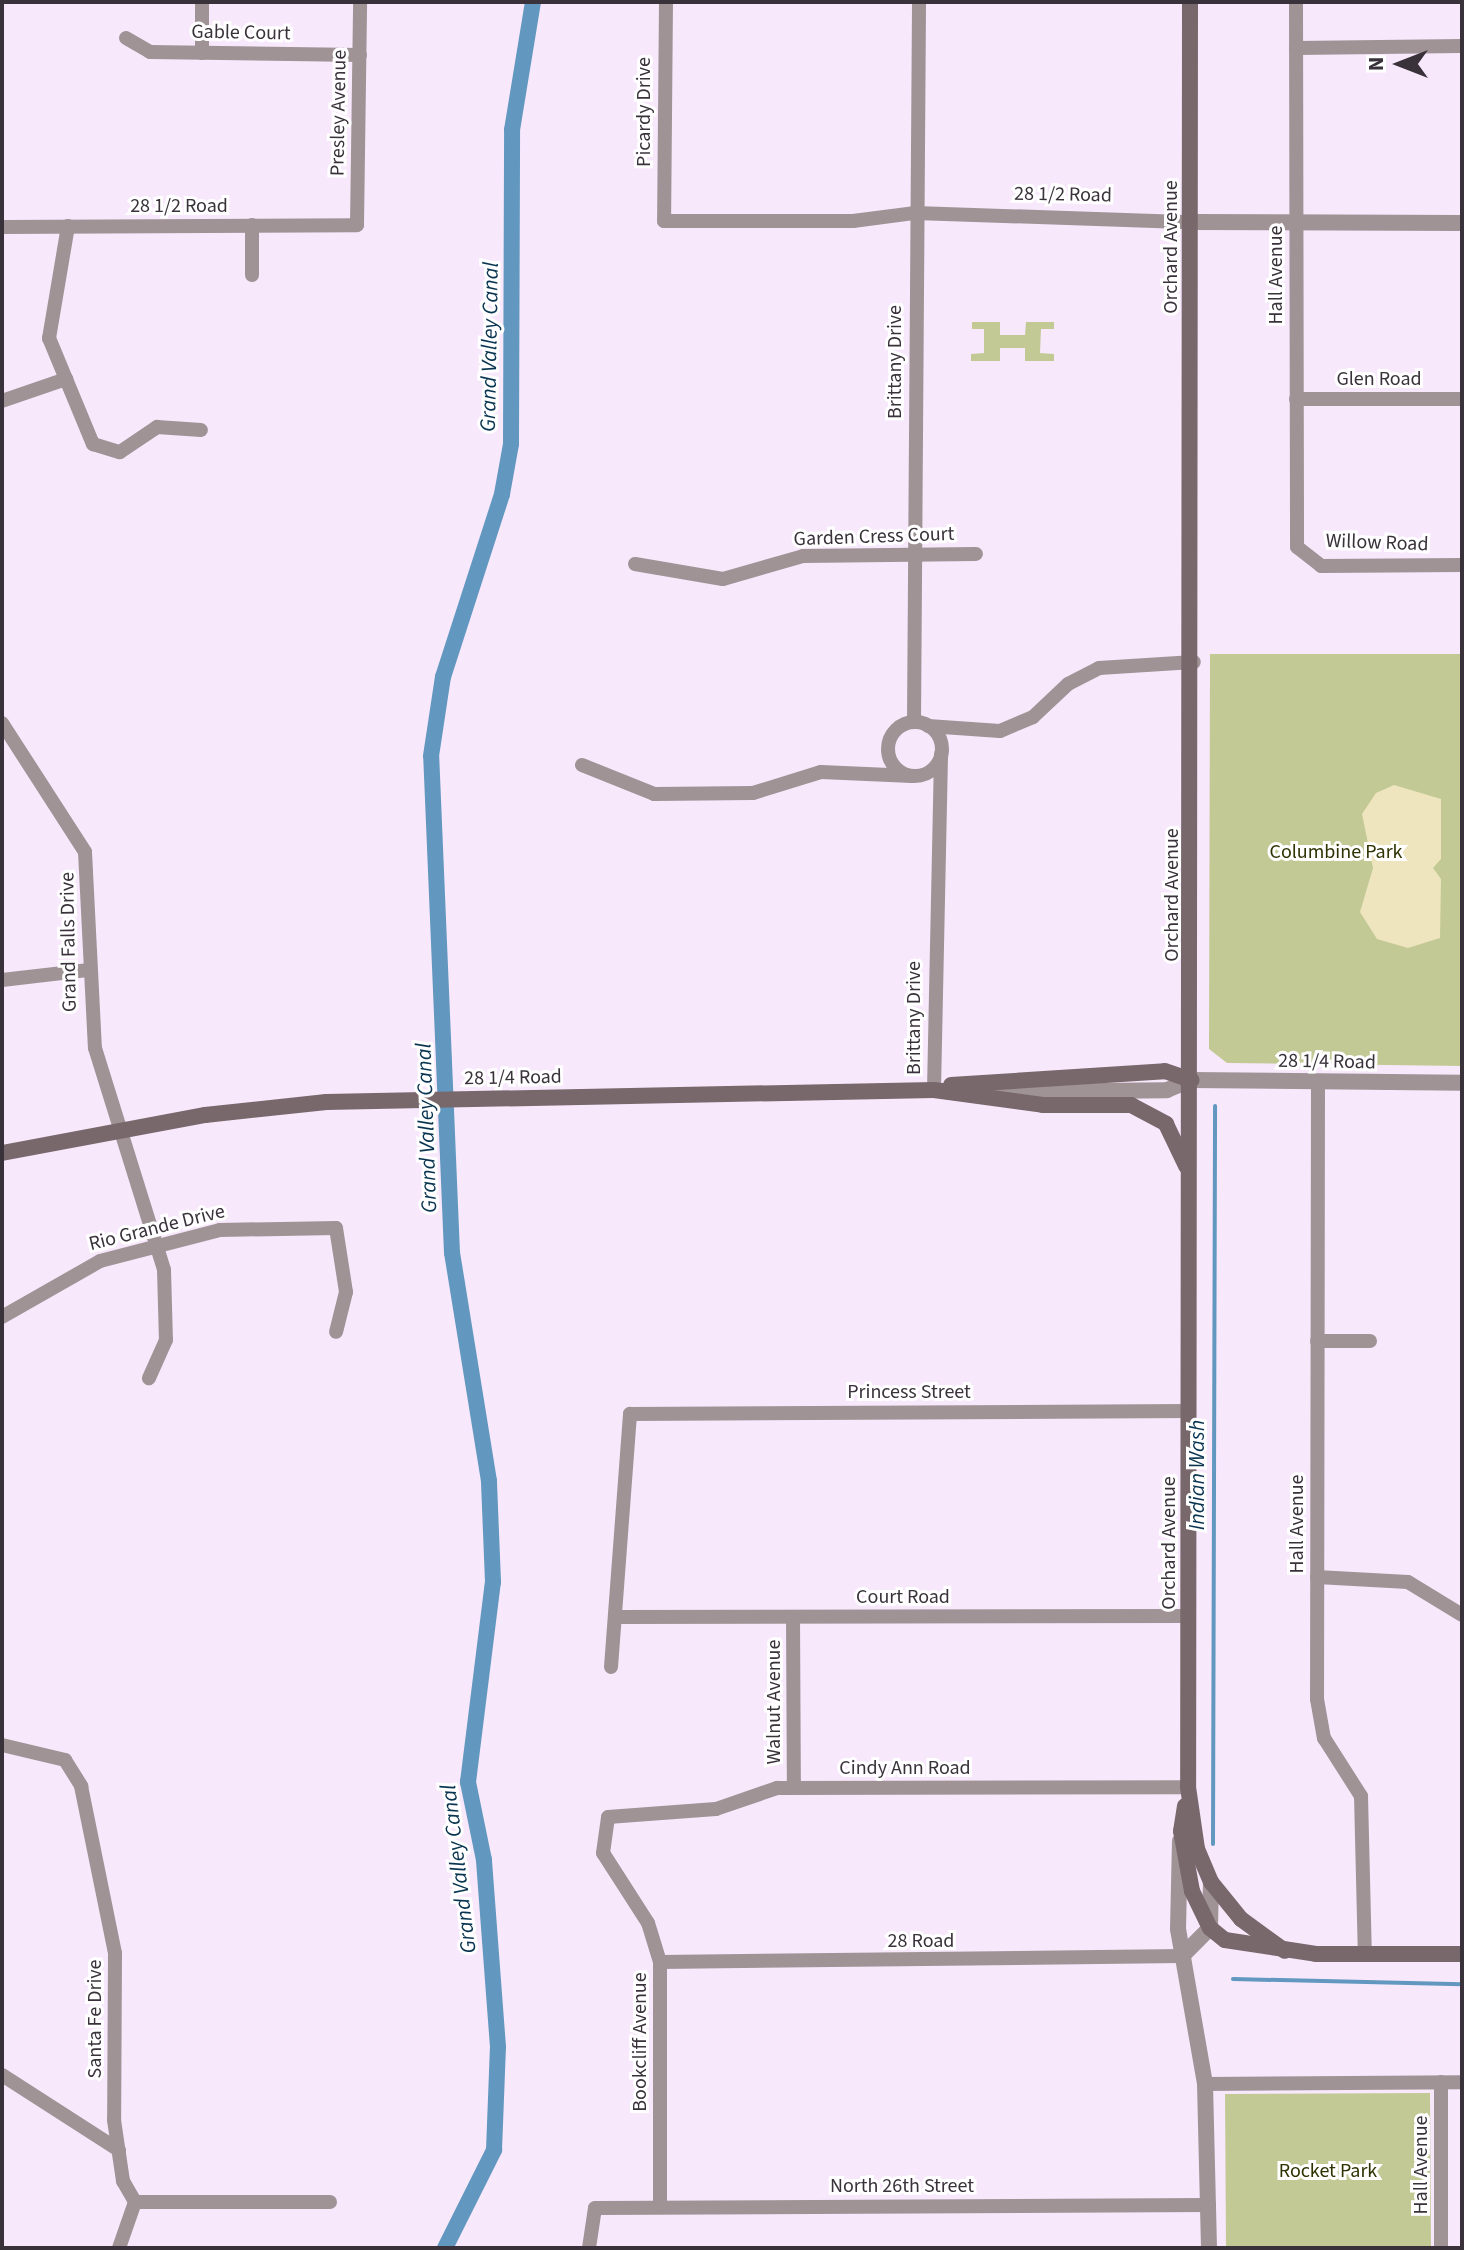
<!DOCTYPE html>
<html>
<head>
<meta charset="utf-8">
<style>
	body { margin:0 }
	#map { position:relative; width:1464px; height:2250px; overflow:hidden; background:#f8e8fc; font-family:"Source Sans 3",sans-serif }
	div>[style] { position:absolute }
	.green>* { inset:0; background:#c2c995 }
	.sand>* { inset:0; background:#eee5bf }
	.stream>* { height:4px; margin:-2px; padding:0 2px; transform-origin:2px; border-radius:2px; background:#6298bf }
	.canal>* { height:16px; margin:-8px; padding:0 8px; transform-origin:8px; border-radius:8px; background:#6298bf }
	.minor>* { height:14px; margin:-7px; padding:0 7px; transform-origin:7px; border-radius:7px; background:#9f9396 }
	.minor>.ring { margin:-7px; padding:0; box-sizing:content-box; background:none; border:14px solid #9f9396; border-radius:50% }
	.tertiary>* { height:16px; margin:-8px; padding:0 8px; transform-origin:8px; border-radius:8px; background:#9f9396 }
	.secondary>* { height:16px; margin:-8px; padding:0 8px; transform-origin:8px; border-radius:8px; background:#78686c }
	span { translate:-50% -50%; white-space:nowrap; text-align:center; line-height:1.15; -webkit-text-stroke:6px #fff; paint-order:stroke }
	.street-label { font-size:20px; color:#39323a }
	.park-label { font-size:20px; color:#2f3302 }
	.water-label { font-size:22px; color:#083450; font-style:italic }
	.frame { position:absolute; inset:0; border:4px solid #39323a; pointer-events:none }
	.north { position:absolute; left:1360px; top:24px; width:80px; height:80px; -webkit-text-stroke:6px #fff; paint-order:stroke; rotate:270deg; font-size:22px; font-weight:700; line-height:32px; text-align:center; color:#39323a }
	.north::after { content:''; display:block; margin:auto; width:28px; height:36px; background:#39323a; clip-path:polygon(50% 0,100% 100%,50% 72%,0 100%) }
</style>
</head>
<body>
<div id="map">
	<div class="green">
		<div style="clip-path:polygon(972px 322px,1000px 322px,1000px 335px,1025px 335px,1026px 322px,1054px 322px,1054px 329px,1041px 329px,1040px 353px,1054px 354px,1054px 361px,1025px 361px,1025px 348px,1000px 348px,1000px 361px,971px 361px,971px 354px,984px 353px,984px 329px,972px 329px)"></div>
		<div style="clip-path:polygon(1210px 654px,1462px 654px,1462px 1066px,1227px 1063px,1209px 1049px)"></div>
		<div style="clip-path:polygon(1430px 2093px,1431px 2248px,1226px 2248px,1225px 2094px)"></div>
	</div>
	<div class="sand">
		<div style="clip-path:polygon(1394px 785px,1441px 799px,1441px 859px,1433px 868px,1441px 879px,1440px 938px,1408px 948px,1377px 939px,1360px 912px,1373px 868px,1362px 814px,1376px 793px)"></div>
	</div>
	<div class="stream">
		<div style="left:1213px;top:1844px;width:738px;rotate:-89.84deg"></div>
		<div style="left:1233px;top:1979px;width:229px;rotate:1.3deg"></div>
	</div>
	<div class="canal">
		<div style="left:445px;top:2248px;width:110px;rotate:-63.4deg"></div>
		<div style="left:494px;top:2150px;width:103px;rotate:-87.8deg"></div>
		<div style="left:498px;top:2047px;width:188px;rotate:-94.3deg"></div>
		<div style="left:484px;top:1860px;width:80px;rotate:-101.6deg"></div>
		<div style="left:468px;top:1782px;width:202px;rotate:-82.9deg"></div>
		<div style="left:493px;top:1582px;width:101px;rotate:-92.3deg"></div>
		<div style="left:489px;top:1481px;width:231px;rotate:-99.2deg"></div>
		<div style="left:452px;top:1253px;width:497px;rotate:-92.4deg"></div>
		<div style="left:431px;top:756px;width:80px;rotate:-81.4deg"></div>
		<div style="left:443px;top:677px;width:192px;rotate:-72.1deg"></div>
		<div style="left:502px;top:494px;width:51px;rotate:-79.8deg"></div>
		<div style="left:511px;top:444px;width:314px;rotate:-89.8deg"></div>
		<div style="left:512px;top:130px;width:130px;rotate:-80.7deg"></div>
	</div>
	<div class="minor">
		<div style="left:202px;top:2px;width:51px;rotate:90deg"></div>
		<div style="left:666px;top:2px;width:219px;rotate:90.5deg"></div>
		<div style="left:664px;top:221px;width:189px"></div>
		<div style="left:853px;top:221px;width:63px;rotate:-7.4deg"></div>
		<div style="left:915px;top:213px;width:276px;rotate:1.9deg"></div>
		<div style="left:1296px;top:2px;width:545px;rotate:89.89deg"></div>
		<div style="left:1297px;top:547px;width:31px;rotate:38deg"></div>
		<div style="left:1321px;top:566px;width:141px;rotate:-0.4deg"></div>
		<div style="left:126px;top:38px;width:28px;rotate:30deg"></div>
		<div style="left:150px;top:52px;width:210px;rotate:0.8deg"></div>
		<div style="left:1296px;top:48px;width:166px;rotate:-0.7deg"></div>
		<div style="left:252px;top:225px;width:50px;rotate:90deg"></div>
		<div style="left:68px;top:226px;width:114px;rotate:99.6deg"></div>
		<div style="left:49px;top:338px;width:115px;rotate:67.5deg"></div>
		<div style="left:93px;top:444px;width:28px;rotate:17deg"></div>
		<div style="left:120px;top:452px;width:45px;rotate:-34deg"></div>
		<div style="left:157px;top:427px;width:44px;rotate:3.9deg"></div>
		<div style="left:2px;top:227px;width:355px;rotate:-0.3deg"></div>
		<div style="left:357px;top:225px;width:223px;rotate:-89.2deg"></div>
		<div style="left:1296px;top:399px;width:166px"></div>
		<div style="left:2px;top:401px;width:68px;rotate:-19deg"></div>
		<div style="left:635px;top:564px;width:89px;rotate:9.7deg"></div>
		<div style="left:723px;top:579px;width:83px;rotate:-16deg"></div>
		<div style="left:803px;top:556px;width:173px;rotate:-0.7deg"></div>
		<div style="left:914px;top:722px;width:720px;rotate:-89.6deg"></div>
		<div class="ring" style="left:888px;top:722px;width:40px;height:40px"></div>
		<div style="left:2px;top:723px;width:153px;rotate:57.2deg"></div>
		<div style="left:85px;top:852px;width:196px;rotate:87.1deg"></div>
		<div style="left:95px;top:1048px;width:232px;rotate:72.7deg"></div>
		<div style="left:164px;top:1270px;width:70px;rotate:88.4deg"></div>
		<div style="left:166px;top:1340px;width:42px;rotate:114.1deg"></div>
		<div style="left:928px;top:726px;width:72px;rotate:4deg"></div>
		<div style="left:1000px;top:731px;width:36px;rotate:-23deg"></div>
		<div style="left:1033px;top:717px;width:48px;rotate:-43.3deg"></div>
		<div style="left:1068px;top:684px;width:35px;rotate:-27deg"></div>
		<div style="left:1099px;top:668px;width:95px;rotate:-3.6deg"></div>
		<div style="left:582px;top:765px;width:78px;rotate:21.9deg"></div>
		<div style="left:654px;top:794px;width:99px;rotate:-0.6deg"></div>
		<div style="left:753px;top:793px;width:71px;rotate:-17.2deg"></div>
		<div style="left:821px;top:772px;width:91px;rotate:2.5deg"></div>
		<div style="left:2px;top:980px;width:88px;rotate:-6.6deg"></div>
		<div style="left:1318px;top:1082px;width:617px;rotate:90.09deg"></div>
		<div style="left:1317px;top:1699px;width:40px;rotate:80deg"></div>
		<div style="left:1324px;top:1738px;width:69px;rotate:57.5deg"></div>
		<div style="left:1361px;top:1796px;width:159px;rotate:88.6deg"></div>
		<div style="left:934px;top:1090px;width:336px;rotate:-88.8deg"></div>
		<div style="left:2px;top:1317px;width:113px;rotate:-29.7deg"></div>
		<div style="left:100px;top:1261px;width:124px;rotate:-14.5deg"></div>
		<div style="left:220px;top:1230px;width:116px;rotate:-1deg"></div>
		<div style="left:336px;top:1228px;width:65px;rotate:81.1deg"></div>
		<div style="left:346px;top:1292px;width:41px;rotate:104deg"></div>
		<div style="left:1317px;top:1341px;width:53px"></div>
		<div style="left:1317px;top:1577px;width:91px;rotate:3.1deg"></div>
		<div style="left:1408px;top:1582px;width:63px;rotate:31.4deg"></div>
		<div style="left:617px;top:1617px;width:572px;rotate:-0.1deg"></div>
		<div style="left:793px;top:1617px;width:171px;rotate:89.7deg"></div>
		<div style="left:611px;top:1667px;width:254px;rotate:-85.7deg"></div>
		<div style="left:630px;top:1414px;width:559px;rotate:-0.31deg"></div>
		<div style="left:2px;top:1745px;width:65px;rotate:13.4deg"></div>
		<div style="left:65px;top:1760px;width:31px;rotate:58deg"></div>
		<div style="left:81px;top:1786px;width:170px;rotate:78.5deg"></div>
		<div style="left:115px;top:1953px;width:167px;rotate:90.3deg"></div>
		<div style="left:114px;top:2120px;width:62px;rotate:81.6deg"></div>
		<div style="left:123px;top:2181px;width:24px;rotate:60deg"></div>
		<div style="left:135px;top:2202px;width:49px;rotate:109.2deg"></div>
		<div style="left:660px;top:1962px;width:522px;rotate:-0.66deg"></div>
		<div style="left:2px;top:2075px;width:139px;rotate:32.7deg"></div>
		<div style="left:1441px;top:2082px;width:166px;rotate:90deg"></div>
		<div style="left:1205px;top:2084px;width:257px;rotate:-0.4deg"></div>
		<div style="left:135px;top:2202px;width:195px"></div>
		<div style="left:660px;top:2207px;width:245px;rotate:-90deg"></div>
		<div style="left:660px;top:1962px;width:41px;rotate:-107.1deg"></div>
		<div style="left:648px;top:1923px;width:83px;rotate:-122.7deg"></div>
		<div style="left:603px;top:1853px;width:36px;rotate:-82deg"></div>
		<div style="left:608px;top:1817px;width:108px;rotate:-4.2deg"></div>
		<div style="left:716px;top:1809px;width:65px;rotate:-19deg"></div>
		<div style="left:777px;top:1788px;width:411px;rotate:-0.1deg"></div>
		<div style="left:589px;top:2248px;width:40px;rotate:-81.5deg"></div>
		<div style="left:595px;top:2208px;width:614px;rotate:-0.28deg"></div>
	</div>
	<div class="tertiary">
		<div style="left:1191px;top:222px;width:271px;rotate:0.2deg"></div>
		<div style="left:990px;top:1092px;width:177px;rotate:-0.6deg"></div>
		<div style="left:1167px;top:1090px;width:26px;rotate:-23deg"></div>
		<div style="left:1191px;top:1080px;width:271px;rotate:0.6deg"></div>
		<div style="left:1180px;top:1841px;width:88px;rotate:91.3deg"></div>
		<div style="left:1178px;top:1929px;width:157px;rotate:80.1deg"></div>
		<div style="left:1205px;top:2084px;width:164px;rotate:88.6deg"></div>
		<div style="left:1182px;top:1956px;width:40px;rotate:-45deg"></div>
		<div style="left:1210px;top:1928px;width:46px;rotate:-88.8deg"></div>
	</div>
	<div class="secondary">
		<div style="left:1190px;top:2px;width:1785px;rotate:90.06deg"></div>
		<div style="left:1188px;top:1787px;width:63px;rotate:81.7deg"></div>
		<div style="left:1197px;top:1849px;width:36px;rotate:67deg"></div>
		<div style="left:1211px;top:1882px;width:48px;rotate:51deg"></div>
		<div style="left:1241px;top:1919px;width:54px;rotate:36deg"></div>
		<div style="left:951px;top:1085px;width:214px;rotate:-3.7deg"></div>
		<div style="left:1165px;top:1071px;width:28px;rotate:19deg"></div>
		<div style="left:2px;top:1153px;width:207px;rotate:-10.6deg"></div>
		<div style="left:205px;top:1115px;width:122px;rotate:-6.1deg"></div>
		<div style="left:326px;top:1102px;width:608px;rotate:-1.13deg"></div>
		<div style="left:934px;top:1090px;width:110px;rotate:7.8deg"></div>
		<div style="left:1043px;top:1105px;width:88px"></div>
		<div style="left:1131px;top:1105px;width:40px;rotate:28deg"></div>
		<div style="left:1166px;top:1124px;width:47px;rotate:64.5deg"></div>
		<div style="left:1185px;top:1806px;width:25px;rotate:99deg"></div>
		<div style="left:1181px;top:1831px;width:61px;rotate:79.6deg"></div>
		<div style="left:1192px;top:1891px;width:41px;rotate:64.1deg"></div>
		<div style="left:1210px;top:1928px;width:19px;rotate:39deg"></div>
		<div style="left:1225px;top:1940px;width:92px;rotate:8.7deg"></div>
		<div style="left:1316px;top:1954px;width:146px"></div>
	</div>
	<div class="street-label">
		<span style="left:241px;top:33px;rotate:1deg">Gable Court</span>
		<span style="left:644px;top:112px;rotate:-90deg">Picardy Drive</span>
		<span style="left:339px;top:113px;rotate:-89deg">Presley Avenue</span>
		<span style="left:1063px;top:195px;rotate:1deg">28 1/2 Road</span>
		<span style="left:179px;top:206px">28 1/2 Road</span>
		<span style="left:1171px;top:247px;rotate:-90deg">Orchard Avenue</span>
		<span style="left:1276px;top:275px;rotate:-90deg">Hall Avenue</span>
		<span style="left:895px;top:362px;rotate:-90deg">Brittany Drive</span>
		<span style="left:1379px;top:379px">Glen Road</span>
		<span style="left:874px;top:537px;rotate:-2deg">Garden Cress Court</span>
		<span style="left:1377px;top:543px;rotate:2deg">Willow Road</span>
		<span style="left:1172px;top:895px;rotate:-90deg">Orchard Avenue</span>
		<span style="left:69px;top:942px;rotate:-91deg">Grand Falls Drive</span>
		<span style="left:914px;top:1018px;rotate:-90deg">Brittany Drive</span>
		<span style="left:1327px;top:1062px;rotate:1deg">28 1/4 Road</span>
		<span style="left:513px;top:1078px;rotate:-1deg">28 1/4 Road</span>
		<span style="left:157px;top:1228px;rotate:-14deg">Rio Grande Drive</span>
		<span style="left:909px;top:1392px">Princess Street</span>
		<span style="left:1297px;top:1524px;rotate:-90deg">Hall Avenue</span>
		<span style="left:1169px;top:1543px;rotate:-90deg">Orchard Avenue</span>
		<span style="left:903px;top:1597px">Court Road</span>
		<span style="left:774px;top:1702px;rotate:-90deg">Walnut Avenue</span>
		<span style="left:905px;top:1768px">Cindy Ann Road</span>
		<span style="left:921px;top:1941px">28 Road</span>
		<span style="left:95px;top:2019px;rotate:-90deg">Santa Fe Drive</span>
		<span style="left:640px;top:2042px;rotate:-90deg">Bookcliff Avenue</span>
		<span style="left:1421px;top:2165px;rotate:-90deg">Hall Avenue</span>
		<span style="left:902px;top:2186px">North 26th Street</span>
	</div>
	<div class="park-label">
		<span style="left:1336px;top:852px">Columbine Park</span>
		<span style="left:1328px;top:2171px">Rocket Park</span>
	</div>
	<div class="water-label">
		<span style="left:490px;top:347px;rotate:-89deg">Grand Valley Canal</span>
		<span style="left:427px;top:1128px;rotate:-92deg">Grand Valley Canal</span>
		<span style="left:1198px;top:1475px;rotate:-90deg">Indian Wash</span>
		<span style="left:459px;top:1869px;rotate:-97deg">Grand Valley Canal</span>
	</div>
	<div class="frame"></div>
	<div class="north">N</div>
</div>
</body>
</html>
